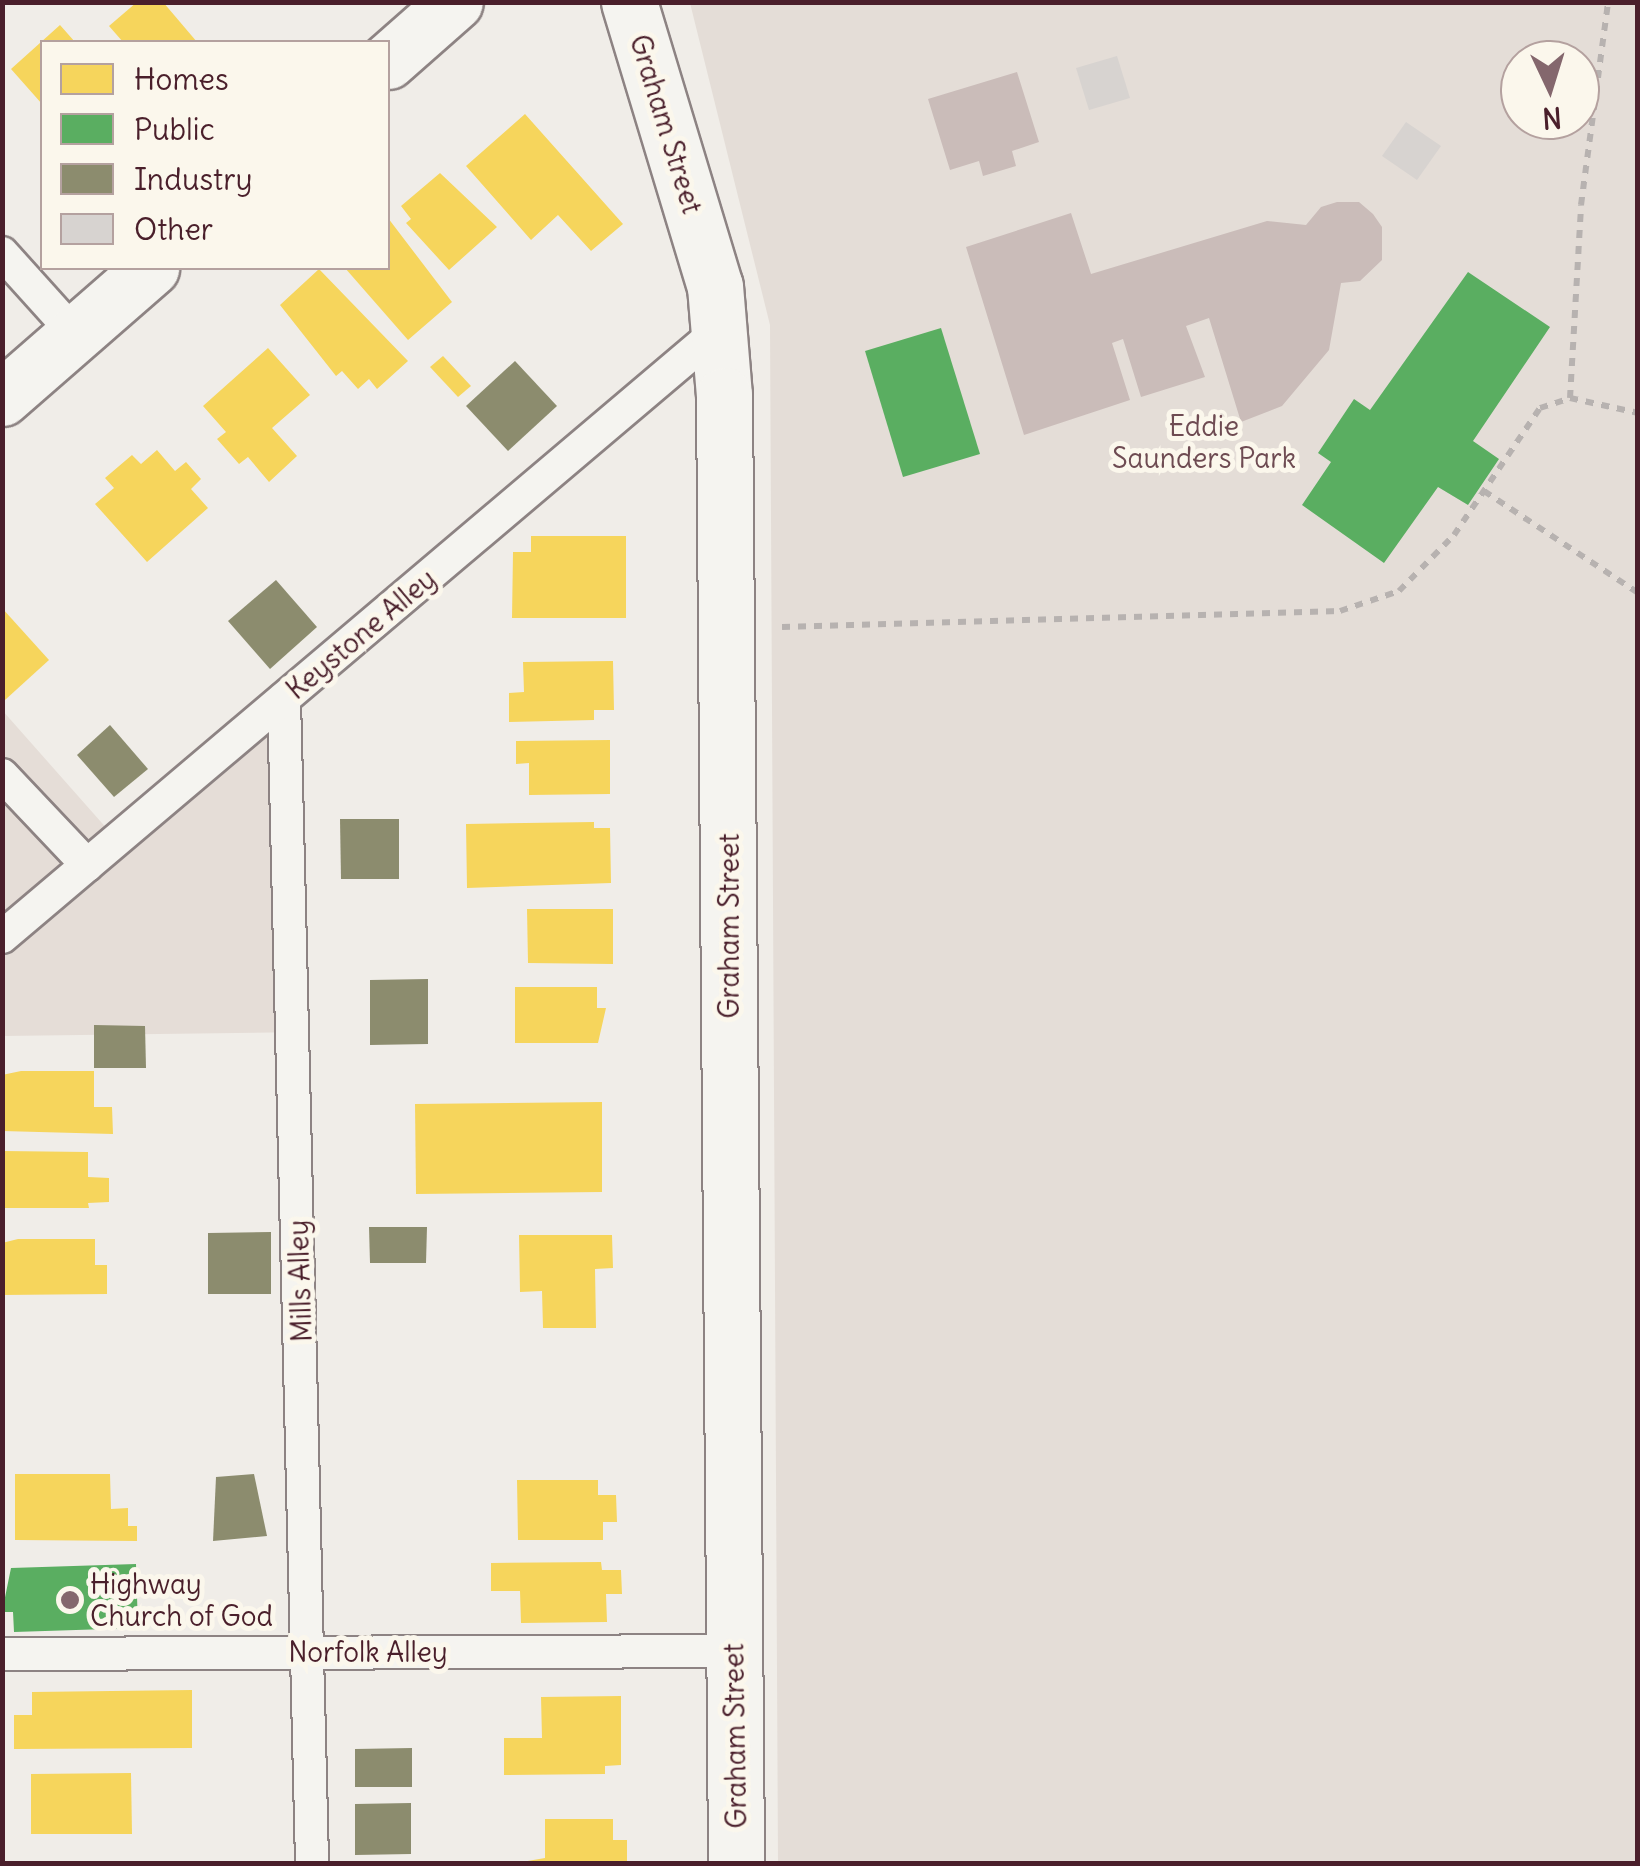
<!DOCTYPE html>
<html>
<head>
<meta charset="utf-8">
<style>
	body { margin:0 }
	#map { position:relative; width:1640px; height:1866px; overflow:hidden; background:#f0ede8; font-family:Delius,sans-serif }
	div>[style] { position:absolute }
	.built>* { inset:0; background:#e5ddd7 }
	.green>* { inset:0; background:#e4ddd7 }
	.water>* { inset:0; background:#cabcb9 }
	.homes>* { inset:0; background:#f6d55c }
	.public>* { inset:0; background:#5aae61 }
	.industry>* { inset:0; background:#8c8c6e }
	.building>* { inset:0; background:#d7d3d0 }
	.path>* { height:6px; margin-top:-3px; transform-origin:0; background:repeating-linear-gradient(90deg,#b7b2b0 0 8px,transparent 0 16px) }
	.roads { filter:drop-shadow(2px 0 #8d8383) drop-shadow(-2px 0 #8d8383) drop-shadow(0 2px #8d8383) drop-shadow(0 -2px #8d8383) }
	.service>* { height:32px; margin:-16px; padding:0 16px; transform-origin:16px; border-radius:16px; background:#f5f4f0 }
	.minor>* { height:55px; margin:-27.5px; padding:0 27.5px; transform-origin:27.5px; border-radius:27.5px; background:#f5f4f0 }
	.dots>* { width:28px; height:28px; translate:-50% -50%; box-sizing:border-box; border:5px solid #fbf7ec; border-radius:50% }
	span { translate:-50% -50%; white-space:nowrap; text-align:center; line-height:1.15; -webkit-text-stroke:10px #fbf7ec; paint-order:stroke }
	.street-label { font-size:28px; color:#4a1f2b }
	.park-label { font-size:28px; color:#6e4b52 }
	.poi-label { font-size:28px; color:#4a1f2b }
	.left { translate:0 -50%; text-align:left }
	.frame { position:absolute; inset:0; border:5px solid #4a1f2b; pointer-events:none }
	.legend { position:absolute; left:40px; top:40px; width:350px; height:230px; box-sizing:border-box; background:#fbf7ec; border:2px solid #b4a19f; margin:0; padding:12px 18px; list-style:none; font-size:30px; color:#4a1f2b }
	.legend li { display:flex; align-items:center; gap:20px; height:50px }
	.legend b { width:50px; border:2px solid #b4a19f }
	.north { position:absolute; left:1500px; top:40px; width:100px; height:100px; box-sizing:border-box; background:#fbf7ec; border:2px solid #b4a19f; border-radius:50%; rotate:176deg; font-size:28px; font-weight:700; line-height:40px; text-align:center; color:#4a1f2b }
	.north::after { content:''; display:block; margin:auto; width:35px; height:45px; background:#84676d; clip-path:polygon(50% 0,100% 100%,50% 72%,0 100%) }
</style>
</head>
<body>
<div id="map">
	<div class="built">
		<div style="clip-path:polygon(298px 708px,305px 1032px,3px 1036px,2px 710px,124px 848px)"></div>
	</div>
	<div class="green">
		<div style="clip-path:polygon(evenodd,690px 3px,1637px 3px,1637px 1863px,778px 1863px,770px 325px,690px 3px,1520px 60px,1580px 60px,1580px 120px,1520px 120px,1520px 60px)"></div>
	</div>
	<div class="water">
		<div style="clip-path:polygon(1017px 72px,1039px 142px,1012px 151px,1016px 166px,983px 176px,979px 161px,950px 170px,928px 99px)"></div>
		<div style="clip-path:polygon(1337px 202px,1359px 202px,1373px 214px,1382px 227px,1382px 260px,1360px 281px,1341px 283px,1329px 350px,1282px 406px,1241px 422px,1209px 318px,1186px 326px,1205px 377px,1141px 397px,1123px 339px,1112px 343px,1130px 400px,1024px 435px,966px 247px,1071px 213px,1091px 274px,1267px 221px,1306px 225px,1321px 207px)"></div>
	</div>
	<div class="homes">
		<div style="clip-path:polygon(137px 2px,163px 2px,197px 42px,123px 42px,109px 26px)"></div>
		<div style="clip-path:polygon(60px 25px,75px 42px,42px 42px,42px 104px,11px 69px)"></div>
		<div style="clip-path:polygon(525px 114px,623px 224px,591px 251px,558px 215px,531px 240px,466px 166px)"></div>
		<div style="clip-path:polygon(440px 173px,497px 227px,449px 270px,406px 223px,411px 219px,401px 206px)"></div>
		<div style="clip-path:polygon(388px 218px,452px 302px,408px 340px,345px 268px,388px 268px)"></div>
		<div style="clip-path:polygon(319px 269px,408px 361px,377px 389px,369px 379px,358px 389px,342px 371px,336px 376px,280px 305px)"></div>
		<div style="clip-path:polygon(268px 348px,310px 395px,272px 428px,297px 456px,269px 482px,248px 457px,239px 464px,217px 439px,226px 432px,203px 406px)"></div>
		<div style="clip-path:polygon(443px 356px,471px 386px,458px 397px,430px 367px)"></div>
		<div style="clip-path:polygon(157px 450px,175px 471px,186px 462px,201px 479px,191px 489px,208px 508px,147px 562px,95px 504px,114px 488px,105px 478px,132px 455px,141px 464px)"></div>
		<div style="clip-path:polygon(531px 536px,626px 536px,626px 618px,512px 618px,513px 552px,531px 552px)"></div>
		<div style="clip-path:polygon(2px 608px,49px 660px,5px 700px,2px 697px)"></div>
		<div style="clip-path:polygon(613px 661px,614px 710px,594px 710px,594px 720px,509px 722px,509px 693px,524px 692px,523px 662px)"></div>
		<div style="clip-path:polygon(610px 740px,610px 794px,529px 795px,529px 763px,516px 764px,516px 741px)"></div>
		<div style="clip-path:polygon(594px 822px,594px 828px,610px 828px,611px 883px,467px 888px,466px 824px)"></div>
		<div style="clip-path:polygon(527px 909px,613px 909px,613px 964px,528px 963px)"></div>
		<div style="clip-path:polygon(515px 987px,597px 987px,597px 1008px,606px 1008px,598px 1043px,515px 1043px)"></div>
		<div style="clip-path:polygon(21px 1071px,94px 1071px,94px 1107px,112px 1107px,113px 1134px,2px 1131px,2px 1075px)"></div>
		<div style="clip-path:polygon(602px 1102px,602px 1192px,416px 1194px,415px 1104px)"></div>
		<div style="clip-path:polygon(3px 1151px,88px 1152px,88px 1177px,109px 1178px,109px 1202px,88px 1203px,89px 1208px,3px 1208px)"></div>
		<div style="clip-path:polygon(519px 1235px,612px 1235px,613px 1268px,595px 1269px,596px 1328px,543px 1328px,542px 1291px,520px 1292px)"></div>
		<div style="clip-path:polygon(18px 1239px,95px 1239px,95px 1265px,107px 1265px,107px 1294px,2px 1295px,2px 1243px)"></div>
		<div style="clip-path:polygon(15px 1474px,110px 1474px,111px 1509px,128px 1508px,128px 1526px,137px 1526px,137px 1541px,15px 1540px)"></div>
		<div style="clip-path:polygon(517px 1480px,598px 1480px,598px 1495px,616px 1495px,617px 1522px,603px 1522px,603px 1540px,518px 1540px)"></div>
		<div style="clip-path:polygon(601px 1562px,602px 1570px,621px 1570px,622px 1594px,606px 1594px,607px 1622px,521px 1623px,520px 1591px,491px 1591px,491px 1563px)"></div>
		<div style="clip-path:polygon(192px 1690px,192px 1748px,14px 1749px,14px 1715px,32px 1715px,32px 1692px)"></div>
		<div style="clip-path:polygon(621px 1696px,621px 1765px,605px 1766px,605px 1774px,504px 1775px,504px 1738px,542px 1738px,541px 1697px)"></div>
		<div style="clip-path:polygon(131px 1773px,132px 1834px,31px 1834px,31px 1774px)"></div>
		<div style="clip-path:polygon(545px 1819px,613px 1819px,613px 1840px,627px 1840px,627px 1864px,510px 1864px,545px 1858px)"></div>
	</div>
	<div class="public">
		<div style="clip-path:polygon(1468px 272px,1550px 327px,1473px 441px,1499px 459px,1468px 505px,1438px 487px,1384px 563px,1302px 505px,1331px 462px,1318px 453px,1354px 399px,1370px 410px)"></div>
		<div style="clip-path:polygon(941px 328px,980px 454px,903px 477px,865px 351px)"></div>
		<div style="clip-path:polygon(136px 1564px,138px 1628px,14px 1632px,13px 1612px,2px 1612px,11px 1568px)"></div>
	</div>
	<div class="industry">
		<div style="clip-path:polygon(515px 361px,557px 406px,508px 451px,466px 406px)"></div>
		<div style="clip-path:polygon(276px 580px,317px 627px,270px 669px,228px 621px)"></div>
		<div style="clip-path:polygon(110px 725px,148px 769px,114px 797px,77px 755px)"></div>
		<div style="clip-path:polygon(340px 819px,399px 819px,399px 879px,341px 879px)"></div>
		<div style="clip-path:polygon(428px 979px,428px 1044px,370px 1045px,370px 980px)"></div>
		<div style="clip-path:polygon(94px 1025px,145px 1026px,146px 1068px,94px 1068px)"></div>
		<div style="clip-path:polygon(369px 1227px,427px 1227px,426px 1263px,370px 1263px)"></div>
		<div style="clip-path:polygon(271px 1232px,271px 1294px,208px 1294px,208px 1233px)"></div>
		<div style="clip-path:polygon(254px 1474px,267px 1536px,213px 1541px,216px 1477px)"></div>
		<div style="clip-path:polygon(412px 1748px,412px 1787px,355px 1787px,355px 1749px)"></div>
		<div style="clip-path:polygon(411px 1803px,411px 1854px,355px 1855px,355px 1804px)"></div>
	</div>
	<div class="building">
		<div style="clip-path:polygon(1117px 56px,1130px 98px,1089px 110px,1076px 68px)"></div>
		<div style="clip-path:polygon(1406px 122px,1441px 146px,1417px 180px,1382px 156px)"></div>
	</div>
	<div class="path">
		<div style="left:1570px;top:398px;width:193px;rotate:-86.7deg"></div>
		<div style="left:1581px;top:205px;width:205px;rotate:-82.4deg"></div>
		<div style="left:1484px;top:491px;width:185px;rotate:33.5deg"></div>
		<div style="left:782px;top:627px;width:558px;rotate:-1.64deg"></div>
		<div style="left:1340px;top:611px;width:62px;rotate:-18.7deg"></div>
		<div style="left:1399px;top:591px;width:78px;rotate:-45.5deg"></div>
		<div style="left:1454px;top:535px;width:153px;rotate:-55.9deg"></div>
		<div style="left:1540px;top:408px;width:32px;rotate:-18deg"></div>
		<div style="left:1570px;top:398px;width:70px;rotate:12.4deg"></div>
	</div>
	<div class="roads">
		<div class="service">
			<div style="left:2px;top:253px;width:109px;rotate:48deg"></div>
			<div style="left:284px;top:699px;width:1165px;rotate:88.62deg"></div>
			<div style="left:2px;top:775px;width:124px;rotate:46.6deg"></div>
			<div style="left:2px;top:937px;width:939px;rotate:-40.25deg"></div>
			<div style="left:2px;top:1654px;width:732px;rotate:-0.23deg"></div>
		</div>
		<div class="minor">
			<div style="left:629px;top:2px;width:297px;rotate:73.2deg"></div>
			<div style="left:715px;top:286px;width:109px;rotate:85.3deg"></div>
			<div style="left:724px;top:395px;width:1469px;rotate:89.53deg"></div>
			<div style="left:388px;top:61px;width:89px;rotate:-41.4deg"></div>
			<div style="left:2px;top:398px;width:198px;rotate:-41.1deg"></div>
		</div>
	</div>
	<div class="dots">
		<div style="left:70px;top:1600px;background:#84676d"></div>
	</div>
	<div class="street-label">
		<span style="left:666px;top:124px;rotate:73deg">Graham Street</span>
		<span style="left:361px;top:634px;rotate:-40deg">Keystone Alley</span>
		<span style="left:729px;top:926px;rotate:-90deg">Graham Street</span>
		<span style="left:300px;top:1281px;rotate:-92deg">Mills Alley</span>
		<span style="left:368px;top:1652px">Norfolk Alley</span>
		<span style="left:735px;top:1736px;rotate:-91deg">Graham Street</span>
	</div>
	<div class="park-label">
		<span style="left:1204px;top:442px">Eddie<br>Saunders Park</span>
	</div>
	<div class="poi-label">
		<span class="left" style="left:90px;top:1600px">Highway<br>Church of God</span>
	</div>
	<div class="frame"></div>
	<ul class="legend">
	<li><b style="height:28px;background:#f6d55c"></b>Homes</li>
	<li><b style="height:28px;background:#5aae61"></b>Public</li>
	<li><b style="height:28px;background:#8c8c6e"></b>Industry</li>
	<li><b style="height:28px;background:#d7d3d0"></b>Other</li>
	</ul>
	<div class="north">N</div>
</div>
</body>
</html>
